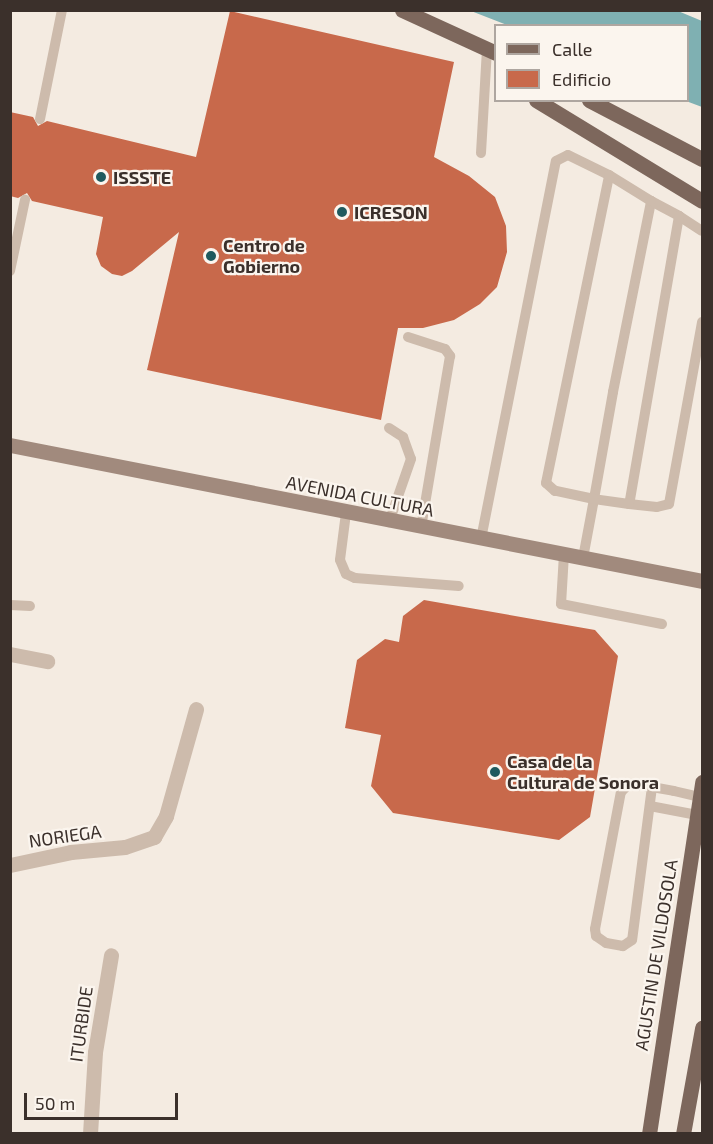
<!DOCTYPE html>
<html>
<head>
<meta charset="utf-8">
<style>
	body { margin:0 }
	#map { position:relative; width:713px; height:1144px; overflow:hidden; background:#f4ebe1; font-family:"Exo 2",sans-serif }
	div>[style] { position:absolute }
	.water>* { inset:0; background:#7fb0b2 }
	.building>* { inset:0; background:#c8694b }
	.lane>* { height:10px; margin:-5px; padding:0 5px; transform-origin:5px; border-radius:5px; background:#cdbbac }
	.street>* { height:15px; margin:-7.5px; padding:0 7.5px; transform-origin:7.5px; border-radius:7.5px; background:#cdbbac }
	.secondary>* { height:15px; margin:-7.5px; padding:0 7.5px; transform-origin:7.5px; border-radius:7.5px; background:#a18a7d }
	.primary>* { height:15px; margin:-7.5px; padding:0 7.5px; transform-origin:7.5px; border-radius:7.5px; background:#7d675c }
	.dots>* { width:16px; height:16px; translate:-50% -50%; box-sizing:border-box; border:3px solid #fbf5ee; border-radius:50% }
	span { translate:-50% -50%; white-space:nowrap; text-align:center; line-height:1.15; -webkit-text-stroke:4.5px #fbf5ee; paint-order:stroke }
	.poi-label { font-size:18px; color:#3b302b; font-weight:700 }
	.left { translate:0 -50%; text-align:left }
	.street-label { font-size:18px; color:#3b302b }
	.frame { position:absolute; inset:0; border:12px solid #3b302b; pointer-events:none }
	.legend { position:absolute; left:494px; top:24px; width:195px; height:78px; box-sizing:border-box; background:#fbf5ee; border:2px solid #aea6a0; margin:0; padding:8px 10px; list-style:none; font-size:18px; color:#3b302b }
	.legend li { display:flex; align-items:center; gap:12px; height:30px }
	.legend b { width:30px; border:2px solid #aea6a0 }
	.scale { position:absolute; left:24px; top:1093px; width:154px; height:27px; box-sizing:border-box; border:3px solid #3b302b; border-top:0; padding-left:8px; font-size:18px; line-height:21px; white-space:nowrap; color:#3b302b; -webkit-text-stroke:4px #fbf5ee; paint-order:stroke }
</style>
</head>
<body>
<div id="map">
	<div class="water">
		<div style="clip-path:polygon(471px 11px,678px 11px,702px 21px,702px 107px,686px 101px,688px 26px,507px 25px)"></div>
	</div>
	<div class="building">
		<div style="clip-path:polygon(230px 11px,454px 62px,434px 157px,469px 176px,495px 197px,506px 226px,507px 252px,497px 287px,480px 304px,454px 320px,423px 328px,398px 328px,381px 420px,147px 370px,179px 232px,132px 271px,122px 276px,112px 274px,101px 266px,96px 254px,103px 217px,32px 201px,27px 193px,18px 198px,10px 196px,10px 112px,33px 117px,38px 126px,47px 121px,196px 157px)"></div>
		<div style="clip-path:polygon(424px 600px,595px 630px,618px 656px,590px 817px,559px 840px,393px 813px,371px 786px,381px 735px,345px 728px,357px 660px,385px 639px,399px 642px,403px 616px)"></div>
	</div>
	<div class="lane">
		<div style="left:40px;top:119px;width:111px;rotate:-78.6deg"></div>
		<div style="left:481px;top:153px;width:104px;rotate:-86.7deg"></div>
		<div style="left:679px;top:216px;width:27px;rotate:33deg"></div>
		<div style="left:10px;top:271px;width:73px;rotate:-78.1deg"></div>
		<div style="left:408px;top:337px;width:39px;rotate:18deg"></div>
		<div style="left:445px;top:349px;width:9px;rotate:54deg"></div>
		<div style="left:450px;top:356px;width:174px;rotate:99.6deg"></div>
		<div style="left:389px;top:428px;width:17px;rotate:33deg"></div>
		<div style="left:403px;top:437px;width:23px;rotate:70deg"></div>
		<div style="left:411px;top:459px;width:67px;rotate:109.2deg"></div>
		<div style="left:629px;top:504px;width:28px;rotate:6deg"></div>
		<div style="left:657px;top:507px;width:12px;rotate:-14deg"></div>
		<div style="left:669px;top:504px;width:185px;rotate:-79.7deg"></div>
		<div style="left:346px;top:513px;width:47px;rotate:97.3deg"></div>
		<div style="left:340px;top:560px;width:15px;rotate:67deg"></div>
		<div style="left:346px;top:574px;width:10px;rotate:24deg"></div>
		<div style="left:355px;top:578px;width:104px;rotate:4.4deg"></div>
		<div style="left:481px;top:539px;width:385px;rotate:-78.8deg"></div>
		<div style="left:556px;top:161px;width:13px;rotate:-27deg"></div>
		<div style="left:568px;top:155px;width:46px;rotate:26deg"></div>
		<div style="left:564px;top:554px;width:50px;rotate:93.4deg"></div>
		<div style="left:561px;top:604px;width:103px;rotate:11.2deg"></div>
		<div style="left:583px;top:558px;width:60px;rotate:-79.4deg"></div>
		<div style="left:594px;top:499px;width:109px;rotate:-79.9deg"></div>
		<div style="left:613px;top:392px;width:195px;rotate:-78.7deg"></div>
		<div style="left:651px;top:201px;width:32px;rotate:28deg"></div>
		<div style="left:679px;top:216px;width:292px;rotate:99.8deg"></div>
		<div style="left:629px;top:504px;width:35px;rotate:-172deg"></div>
		<div style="left:594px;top:499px;width:40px;rotate:-168deg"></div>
		<div style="left:555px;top:491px;width:12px;rotate:-138deg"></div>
		<div style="left:546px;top:483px;width:314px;rotate:-78.4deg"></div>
		<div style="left:609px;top:175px;width:49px;rotate:31.8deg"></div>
		<div style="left:10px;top:605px;width:20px;rotate:3deg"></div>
		<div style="left:652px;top:787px;width:154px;rotate:97.4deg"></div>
		<div style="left:632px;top:940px;width:11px;rotate:146deg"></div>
		<div style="left:623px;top:946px;width:17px;rotate:-170deg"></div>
		<div style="left:606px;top:943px;width:12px;rotate:-145deg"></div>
		<div style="left:596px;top:936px;width:7px;rotate:-98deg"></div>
		<div style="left:595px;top:929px;width:139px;rotate:-79.3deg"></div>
		<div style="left:621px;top:792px;width:10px;rotate:-45deg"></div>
		<div style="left:628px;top:785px;width:9px"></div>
		<div style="left:637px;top:785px;width:15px;rotate:8deg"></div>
		<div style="left:652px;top:787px;width:22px;rotate:10deg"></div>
		<div style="left:674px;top:791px;width:27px;rotate:13deg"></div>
		<div style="left:650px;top:806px;width:48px;rotate:10.8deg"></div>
	</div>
	<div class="street">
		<div style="left:10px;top:654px;width:38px;rotate:11deg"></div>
		<div style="left:10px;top:865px;width:62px;rotate:-12deg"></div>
		<div style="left:71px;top:852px;width:54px;rotate:-5.3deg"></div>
		<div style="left:125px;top:847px;width:31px;rotate:-19deg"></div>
		<div style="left:154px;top:837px;width:24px;rotate:-60deg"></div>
		<div style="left:166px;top:816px;width:111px;rotate:-74.3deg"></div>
		<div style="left:90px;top:1134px;width:82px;rotate:-86.5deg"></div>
		<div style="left:95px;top:1052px;width:98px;rotate:-80.6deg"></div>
	</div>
	<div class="secondary">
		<div style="left:10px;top:445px;width:705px;rotate:11.12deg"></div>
	</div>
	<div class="primary">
		<div style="left:402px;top:10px;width:103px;rotate:24.6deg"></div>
		<div style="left:536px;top:100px;width:194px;rotate:31.3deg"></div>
		<div style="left:589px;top:100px;width:127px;rotate:27.6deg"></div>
		<div style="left:649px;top:1134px;width:356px;rotate:-81.4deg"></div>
		<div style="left:683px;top:1134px;width:108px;rotate:-79.8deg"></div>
	</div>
	<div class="dots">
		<div style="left:101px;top:177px;background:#1f5a5e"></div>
		<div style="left:342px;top:212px;background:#1f5a5e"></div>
		<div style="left:211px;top:256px;background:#1f5a5e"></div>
		<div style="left:495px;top:772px;background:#1f5a5e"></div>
	</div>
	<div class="poi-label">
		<span class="left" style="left:113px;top:177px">ISSSTE</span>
		<span class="left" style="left:354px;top:212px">ICRESON</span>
		<span class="left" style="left:223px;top:256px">Centro de<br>Gobierno</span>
		<span class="left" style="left:507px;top:772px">Casa de la<br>Cultura de Sonora</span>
	</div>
	<div class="street-label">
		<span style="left:360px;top:496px;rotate:11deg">AVENIDA CULTURA</span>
		<span style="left:65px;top:836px;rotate:-8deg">NORIEGA</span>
		<span style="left:656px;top:955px;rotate:-81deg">AGUSTIN DE VILDOSOLA</span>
		<span style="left:81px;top:1024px;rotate:-82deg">ITURBIDE</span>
	</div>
	<div class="frame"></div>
	<ul class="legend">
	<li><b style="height:8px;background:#7d675c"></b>Calle</li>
	<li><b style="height:16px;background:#c8694b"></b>Edificio</li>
	</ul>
	<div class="scale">50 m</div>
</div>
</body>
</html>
